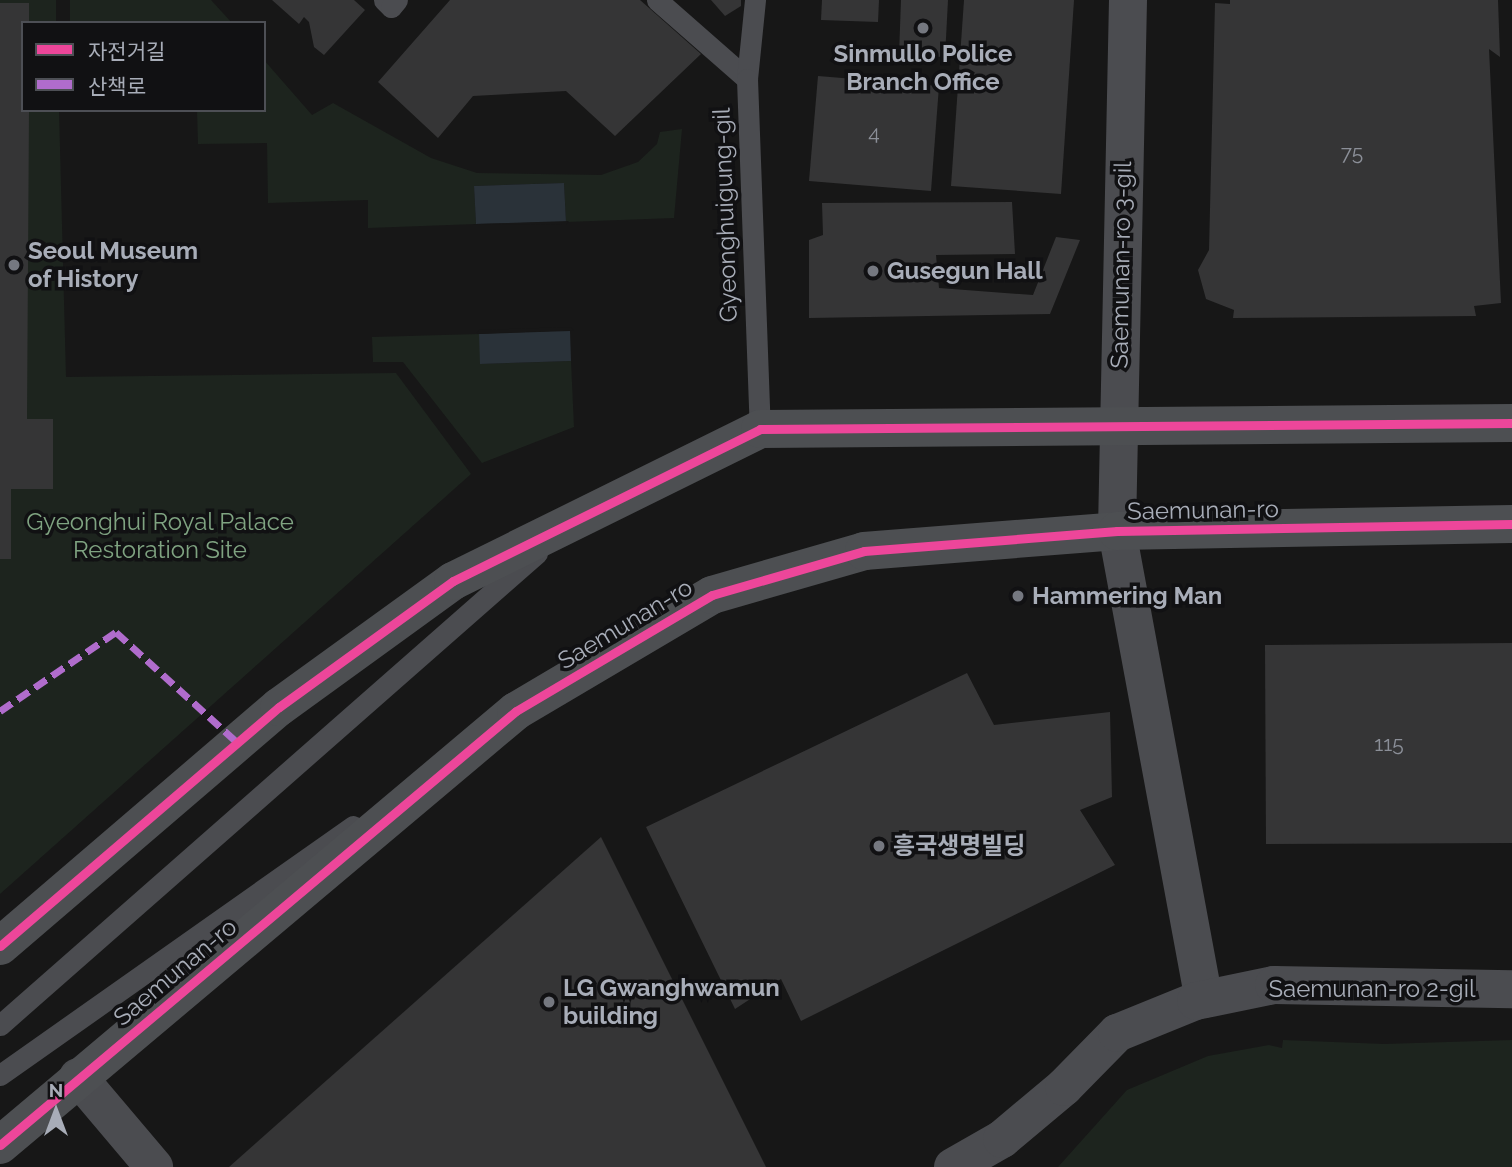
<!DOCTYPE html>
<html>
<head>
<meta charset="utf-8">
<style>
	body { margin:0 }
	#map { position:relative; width:1512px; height:1167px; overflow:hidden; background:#171717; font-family:Raleway,"Noto Sans KR",sans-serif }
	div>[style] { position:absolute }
	.green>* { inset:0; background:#1d241e }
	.water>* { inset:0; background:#2a3239 }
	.pier>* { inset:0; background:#171717 }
	.building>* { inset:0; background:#353536 }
	.lane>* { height:21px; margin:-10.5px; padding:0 10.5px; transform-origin:10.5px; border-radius:10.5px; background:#4b4c50 }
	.street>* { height:38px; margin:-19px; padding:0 19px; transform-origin:19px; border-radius:19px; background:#4b4c50 }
	.primary>* { height:38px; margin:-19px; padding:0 19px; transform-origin:19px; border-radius:19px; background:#4d4f52 }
	.quiet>* { height:7px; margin-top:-3.5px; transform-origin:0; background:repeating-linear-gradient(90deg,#b06ccc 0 14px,transparent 0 21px) }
	.cycleway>* { height:9px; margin:-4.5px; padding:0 4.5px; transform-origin:4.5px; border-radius:4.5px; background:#ed469a }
	.dots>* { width:19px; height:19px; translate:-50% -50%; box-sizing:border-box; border:4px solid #111113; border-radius:50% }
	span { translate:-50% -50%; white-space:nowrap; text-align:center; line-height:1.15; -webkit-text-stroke:7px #111113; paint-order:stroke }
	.number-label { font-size:21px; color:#8b8f98 }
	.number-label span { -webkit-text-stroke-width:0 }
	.poi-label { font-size:24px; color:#a8adb8; font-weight:700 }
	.left { translate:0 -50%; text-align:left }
	.street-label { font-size:24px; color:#a8adb8 }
	.park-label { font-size:24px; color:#7fa381 }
	.legend { position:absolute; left:21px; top:21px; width:245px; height:91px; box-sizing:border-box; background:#111113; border:2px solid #4d4f55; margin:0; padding:9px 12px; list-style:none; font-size:21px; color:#a8adb8 }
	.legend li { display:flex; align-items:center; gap:14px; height:35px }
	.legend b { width:35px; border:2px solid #4d4f55 }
	.north { position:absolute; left:21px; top:1076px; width:70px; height:70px; -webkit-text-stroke:5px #111113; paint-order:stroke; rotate:0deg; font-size:19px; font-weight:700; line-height:28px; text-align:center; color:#a8adb8 }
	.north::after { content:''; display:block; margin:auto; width:24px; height:32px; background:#a8adb8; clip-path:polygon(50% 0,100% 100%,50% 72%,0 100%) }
</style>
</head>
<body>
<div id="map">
	<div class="green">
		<div style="clip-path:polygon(0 0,56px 0,56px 23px,23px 23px,23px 110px,59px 110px,66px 377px,396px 373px,471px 474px,0 894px)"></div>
		<div style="clip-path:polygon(70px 0,211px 0,232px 23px,70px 23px)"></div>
		<div style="clip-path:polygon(264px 60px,312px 115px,333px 103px,431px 158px,477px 173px,601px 175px,638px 162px,657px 144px,660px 132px,682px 129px,674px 218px,566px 222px,564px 183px,474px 186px,476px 224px,368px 228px,368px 200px,268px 203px,267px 143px,198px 144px,197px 110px,264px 110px)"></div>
		<div style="clip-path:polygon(479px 334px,481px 364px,571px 361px,574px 427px,482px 463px,403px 362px,373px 362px,372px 337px)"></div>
		<div style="clip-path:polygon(1283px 1040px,1384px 1044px,1512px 1040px,1512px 1167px,1058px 1167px,1127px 1090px,1208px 1056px,1269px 1045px,1282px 1048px)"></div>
	</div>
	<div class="water">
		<div style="clip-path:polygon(564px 183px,566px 222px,476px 224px,474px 186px)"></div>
		<div style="clip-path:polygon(570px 331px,571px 361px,480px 364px,479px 334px)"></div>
	</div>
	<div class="pier">
		<div style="clip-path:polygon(569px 221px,566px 225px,472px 224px,476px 224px)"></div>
		<div style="clip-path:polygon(570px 327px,574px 330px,476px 334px,479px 330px)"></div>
	</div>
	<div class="building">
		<div style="clip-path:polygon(272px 0,354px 0,365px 10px,324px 55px,314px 47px,309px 22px,304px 17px,299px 24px)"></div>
		<div style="clip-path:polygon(450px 0,640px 0,701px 54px,615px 136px,566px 91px,473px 96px,438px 138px,378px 82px)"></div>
		<div style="clip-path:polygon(711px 0,741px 0,741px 6px,725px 16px)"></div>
		<div style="clip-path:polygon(822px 0,879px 0,878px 22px,821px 20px)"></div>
		<div style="clip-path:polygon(901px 0,948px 0,945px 57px,899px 55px)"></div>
		<div style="clip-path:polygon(964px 0,1074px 0,1061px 194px,951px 186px)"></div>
		<div style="clip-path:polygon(1230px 0,1498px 0,1500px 57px,1489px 49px,1501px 303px,1474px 306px,1476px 316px,1233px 318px,1234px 310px,1206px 299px,1198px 270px,1209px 250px,1215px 3px,1230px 4px)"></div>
		<div style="clip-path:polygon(0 3px,29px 3px,29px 23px,23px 23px,23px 110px,29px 110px,27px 419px,53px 419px,53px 489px,11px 489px,11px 559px,0 559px)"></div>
		<div style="clip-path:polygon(818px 76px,939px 86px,931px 191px,809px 181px)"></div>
		<div style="clip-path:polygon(1012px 202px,1015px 254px,936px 255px,939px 288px,1033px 295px,1056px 237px,1080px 240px,1050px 314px,809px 318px,809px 240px,823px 235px,822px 203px)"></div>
		<div style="clip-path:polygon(1512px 643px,1512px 843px,1266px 844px,1265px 645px)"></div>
		<div style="clip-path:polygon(967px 673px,994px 725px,1110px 712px,1112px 797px,1080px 810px,1115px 865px,801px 1021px,781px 979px,735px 1009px,646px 827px)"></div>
		<div style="clip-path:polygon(601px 837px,766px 1167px,229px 1167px)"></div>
	</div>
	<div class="lane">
		<div style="left:384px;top:0;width:10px;rotate:45deg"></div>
		<div style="left:391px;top:7px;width:9px;rotate:-49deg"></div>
		<div style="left:657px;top:0;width:120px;rotate:41.3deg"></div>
		<div style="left:755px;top:0;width:79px;rotate:95.8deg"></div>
		<div style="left:747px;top:79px;width:350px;rotate:87.9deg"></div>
		<div style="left:0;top:1025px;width:715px;rotate:-41.31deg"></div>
		<div style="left:0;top:1075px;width:432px;rotate:-35.2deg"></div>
	</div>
	<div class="street">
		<div style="left:1128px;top:0;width:531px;rotate:91.19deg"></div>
		<div style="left:1117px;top:531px;width:476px;rotate:79.5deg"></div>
		<div style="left:78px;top:1077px;width:118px;rotate:49.8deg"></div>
		<div style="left:953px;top:1167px;width:56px;rotate:-29.7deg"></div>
		<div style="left:1002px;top:1139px;width:81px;rotate:-40deg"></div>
		<div style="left:1064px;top:1087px;width:76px;rotate:-45.5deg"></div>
		<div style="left:1117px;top:1033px;width:85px;rotate:-22.1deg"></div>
		<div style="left:1196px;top:1001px;width:80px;rotate:-11.6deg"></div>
		<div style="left:1274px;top:985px;width:238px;rotate:1deg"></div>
	</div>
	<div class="primary">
		<div style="left:0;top:946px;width:367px;rotate:-40.6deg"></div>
		<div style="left:279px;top:707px;width:215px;rotate:-35.9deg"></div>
		<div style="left:453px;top:581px;width:343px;rotate:-26.3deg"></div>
		<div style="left:760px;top:429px;width:752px;rotate:-0.46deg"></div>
		<div style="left:0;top:1145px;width:674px;rotate:-40.07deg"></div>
		<div style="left:516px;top:711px;width:228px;rotate:-30.6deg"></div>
		<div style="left:712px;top:595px;width:158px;rotate:-16.1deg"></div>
		<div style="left:864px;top:551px;width:254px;rotate:-4.5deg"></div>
		<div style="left:1117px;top:531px;width:395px;rotate:-1deg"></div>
	</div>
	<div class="quiet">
		<div style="left:0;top:711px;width:140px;rotate:-34.3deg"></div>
		<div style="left:116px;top:632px;width:164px;rotate:42.3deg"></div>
	</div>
	<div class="cycleway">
		<div style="left:0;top:946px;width:367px;rotate:-40.6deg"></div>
		<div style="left:279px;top:707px;width:215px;rotate:-35.9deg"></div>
		<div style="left:453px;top:581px;width:343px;rotate:-26.3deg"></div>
		<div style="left:760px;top:429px;width:752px;rotate:-0.46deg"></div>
		<div style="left:0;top:1145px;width:674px;rotate:-40.07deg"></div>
		<div style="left:516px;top:711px;width:228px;rotate:-30.6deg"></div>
		<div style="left:712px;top:595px;width:158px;rotate:-16.1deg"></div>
		<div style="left:864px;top:551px;width:254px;rotate:-4.5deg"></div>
		<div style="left:1117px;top:531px;width:395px;rotate:-1deg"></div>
	</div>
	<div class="dots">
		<div style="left:923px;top:28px;background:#757880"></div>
		<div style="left:14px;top:265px;background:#757880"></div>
		<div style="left:873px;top:271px;background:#757880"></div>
		<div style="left:1018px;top:596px;background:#757880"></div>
		<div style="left:879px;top:846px;background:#757880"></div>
		<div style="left:549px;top:1002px;background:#757880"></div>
	</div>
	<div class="number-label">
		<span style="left:874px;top:133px">4</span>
		<span style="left:1352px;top:153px">75</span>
		<span style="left:1389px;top:744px">115</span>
	</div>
	<div class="poi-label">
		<span style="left:923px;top:68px">Sinmullo Police<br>Branch Office</span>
		<span class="left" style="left:28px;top:265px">Seoul Museum<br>of History</span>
		<span class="left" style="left:887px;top:271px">Gusegun Hall</span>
		<span class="left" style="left:1032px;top:596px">Hammering Man</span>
		<span class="left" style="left:893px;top:846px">흥국생명빌딩</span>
		<span class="left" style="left:563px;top:1002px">LG Gwanghwamun<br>building</span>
	</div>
	<div class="street-label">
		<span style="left:725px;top:215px;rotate:-92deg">Gyeonghuigung-gil</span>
		<span style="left:1121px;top:265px;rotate:-89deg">Saemunan-ro 3-gil</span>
		<span style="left:1203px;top:510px;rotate:-1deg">Saemunan-ro</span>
		<span style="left:625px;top:624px;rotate:-31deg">Saemunan-ro</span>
		<span style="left:175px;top:972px;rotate:-40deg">Saemunan-ro</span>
		<span style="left:1372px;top:989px">Saemunan-ro 2-gil</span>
	</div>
	<div class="park-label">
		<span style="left:160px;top:536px">Gyeonghui Royal Palace<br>Restoration Site</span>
	</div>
	<ul class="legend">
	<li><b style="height:9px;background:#ed469a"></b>자전거길</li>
	<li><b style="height:9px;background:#b06ccc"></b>산책로</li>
	</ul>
	<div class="north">N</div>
</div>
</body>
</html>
